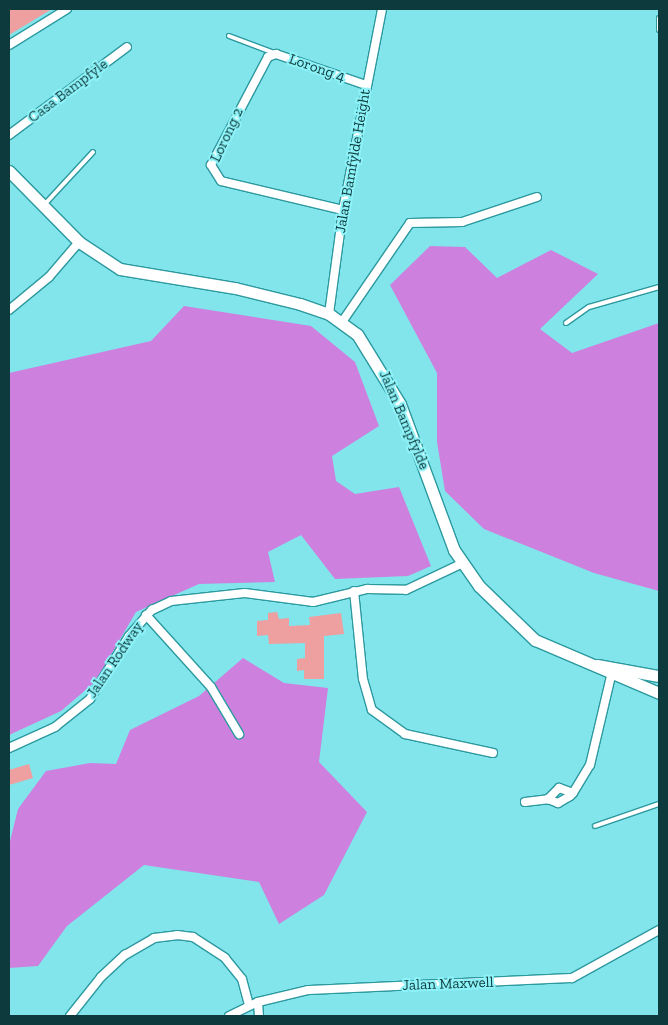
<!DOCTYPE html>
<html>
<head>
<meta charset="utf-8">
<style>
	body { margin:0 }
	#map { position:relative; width:668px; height:1025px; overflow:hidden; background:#81e5eb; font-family:"Zilla Slab",serif }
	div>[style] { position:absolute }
	.forest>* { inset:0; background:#cd80de }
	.building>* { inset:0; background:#ee9f9f }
	.roads { filter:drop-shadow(1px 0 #2c999f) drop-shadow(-1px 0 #2c999f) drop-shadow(0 1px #2c999f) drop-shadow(0 -1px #2c999f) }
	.lane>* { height:4px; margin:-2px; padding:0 2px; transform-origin:2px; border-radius:2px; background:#fff }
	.street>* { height:8px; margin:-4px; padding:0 4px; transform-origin:4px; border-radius:4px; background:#fff }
	.secondary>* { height:11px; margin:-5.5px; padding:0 5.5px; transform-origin:5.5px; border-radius:5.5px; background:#fff }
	span { translate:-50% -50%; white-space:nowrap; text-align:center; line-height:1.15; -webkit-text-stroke:4px #8ef3f8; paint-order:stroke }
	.street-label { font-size:15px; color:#0d3a3c }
	.frame { position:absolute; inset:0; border:10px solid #0d3a3c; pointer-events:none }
</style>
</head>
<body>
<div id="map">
	<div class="forest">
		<div style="clip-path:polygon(430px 246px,465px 247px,497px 278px,551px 250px,598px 274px,540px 329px,572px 353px,659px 323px,659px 591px,594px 573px,484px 529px,445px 491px,437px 442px,437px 373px,390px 285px)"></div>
		<div style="clip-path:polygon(184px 306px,311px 326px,355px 362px,379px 426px,332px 456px,336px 481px,355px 494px,399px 487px,431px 566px,408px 576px,335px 579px,301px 535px,268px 552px,275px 582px,199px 584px,136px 612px,95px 682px,61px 711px,9px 735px,9px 373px,151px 341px)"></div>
		<div style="clip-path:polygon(243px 658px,284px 683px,328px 688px,319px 762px,367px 812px,324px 895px,279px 924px,259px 882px,144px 865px,67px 926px,38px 966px,9px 968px,9px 845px,18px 809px,46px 771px,90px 763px,116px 764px,130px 730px,199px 696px)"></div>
	</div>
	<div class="building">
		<div style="clip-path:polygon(9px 9px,52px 9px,9px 35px)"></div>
		<div style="clip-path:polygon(277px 612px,279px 619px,289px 618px,289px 626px,310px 625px,309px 617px,341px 613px,344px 634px,324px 636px,324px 679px,304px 679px,304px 670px,297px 671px,297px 659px,305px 658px,305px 643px,269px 644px,268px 635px,257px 636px,257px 621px,268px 620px,268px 613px)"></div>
		<div style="clip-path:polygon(29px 764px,33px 778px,9px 785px,9px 770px)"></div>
	</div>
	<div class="roads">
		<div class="lane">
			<div style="left:659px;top:18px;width:12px;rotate:90deg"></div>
			<div style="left:229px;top:36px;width:48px;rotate:20.7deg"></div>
			<div style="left:44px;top:205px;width:72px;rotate:-47.2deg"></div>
			<div style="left:566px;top:323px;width:28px;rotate:-35deg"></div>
			<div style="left:589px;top:307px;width:73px;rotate:-15.9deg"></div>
			<div style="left:595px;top:826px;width:68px;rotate:-19deg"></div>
		</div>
		<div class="street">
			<div style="left:9px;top:45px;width:68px;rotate:-31.8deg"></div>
			<div style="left:9px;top:135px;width:147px;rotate:-36.7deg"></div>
			<div style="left:343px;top:210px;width:125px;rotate:-166.6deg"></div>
			<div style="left:221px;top:181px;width:19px;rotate:-122deg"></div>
			<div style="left:211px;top:165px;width:122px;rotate:-62.2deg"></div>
			<div style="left:268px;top:57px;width:9px;rotate:-21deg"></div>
			<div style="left:276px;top:54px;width:95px;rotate:19deg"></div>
			<div style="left:9px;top:310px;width:52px;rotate:-39.5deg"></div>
			<div style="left:49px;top:277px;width:46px;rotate:-49.4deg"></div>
			<div style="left:329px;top:314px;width:105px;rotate:-82.3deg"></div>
			<div style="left:343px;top:210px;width:205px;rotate:-79deg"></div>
			<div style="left:342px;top:322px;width:120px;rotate:-55.5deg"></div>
			<div style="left:410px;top:223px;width:52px;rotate:-1.1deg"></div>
			<div style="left:462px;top:222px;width:79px;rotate:-18.4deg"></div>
			<div style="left:354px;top:591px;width:88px;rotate:84.2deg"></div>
			<div style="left:363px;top:679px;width:32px;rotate:74deg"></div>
			<div style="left:372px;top:710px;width:41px;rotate:36deg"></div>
			<div style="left:405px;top:734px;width:90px;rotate:12.2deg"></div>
			<div style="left:146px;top:615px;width:97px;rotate:47.9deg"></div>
			<div style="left:211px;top:687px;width:55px;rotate:59.2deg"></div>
			<div style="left:9px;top:748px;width:51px;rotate:-24.5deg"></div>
			<div style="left:55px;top:727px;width:45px;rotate:-38.7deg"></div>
			<div style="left:90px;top:699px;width:74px;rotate:-58.2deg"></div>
			<div style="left:129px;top:636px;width:35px;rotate:-49deg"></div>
			<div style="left:152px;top:610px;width:21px;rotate:-25deg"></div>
			<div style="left:171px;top:601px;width:74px;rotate:-6.2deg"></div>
			<div style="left:245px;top:593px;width:69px;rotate:7.5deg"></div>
			<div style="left:313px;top:602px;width:56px;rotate:-13.5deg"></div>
			<div style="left:367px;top:589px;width:39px;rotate:1deg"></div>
			<div style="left:406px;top:590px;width:61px;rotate:-25.3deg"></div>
			<div style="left:573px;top:793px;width:15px;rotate:-160deg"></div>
			<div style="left:559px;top:788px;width:16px;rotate:135deg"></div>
			<div style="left:548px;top:799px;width:11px;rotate:22deg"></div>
			<div style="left:558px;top:803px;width:14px;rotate:-30deg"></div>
			<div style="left:570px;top:796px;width:4px;rotate:-45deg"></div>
			<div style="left:573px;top:793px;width:33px;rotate:-59deg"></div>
			<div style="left:590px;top:765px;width:91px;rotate:-76.7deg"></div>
			<div style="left:525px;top:802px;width:23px;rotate:-7deg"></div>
			<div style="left:258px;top:1002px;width:14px;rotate:86deg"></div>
			<div style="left:70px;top:1016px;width:50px;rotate:-51.5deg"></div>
			<div style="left:101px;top:977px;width:33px;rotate:-43deg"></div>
			<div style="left:125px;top:955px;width:34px;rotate:-30deg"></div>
			<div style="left:154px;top:938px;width:23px;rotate:-7deg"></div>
			<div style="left:177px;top:935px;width:16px;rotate:7deg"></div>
			<div style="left:193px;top:937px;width:38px;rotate:33deg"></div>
			<div style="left:225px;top:958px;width:27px;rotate:51deg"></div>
			<div style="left:242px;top:979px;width:27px;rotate:75deg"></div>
			<div style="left:229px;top:1016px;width:32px;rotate:-26deg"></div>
			<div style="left:258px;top:1002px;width:51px;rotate:-13.5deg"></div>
			<div style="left:308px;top:990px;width:264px;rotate:-2.6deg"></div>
			<div style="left:572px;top:978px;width:99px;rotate:-28.9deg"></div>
		</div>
		<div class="secondary">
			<div style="left:9px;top:171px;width:100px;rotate:45.4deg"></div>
			<div style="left:79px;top:242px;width:49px;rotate:33.4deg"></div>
			<div style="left:120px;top:269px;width:117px;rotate:9.4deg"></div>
			<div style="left:235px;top:288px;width:67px;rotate:13.8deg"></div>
			<div style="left:300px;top:304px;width:31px;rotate:19deg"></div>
			<div style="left:329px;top:314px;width:34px;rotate:36deg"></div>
			<div style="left:357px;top:334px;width:82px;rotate:58.4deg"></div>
			<div style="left:400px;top:404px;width:156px;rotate:69.7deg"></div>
			<div style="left:454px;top:550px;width:44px;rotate:55.2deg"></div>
			<div style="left:479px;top:586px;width:78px;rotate:44deg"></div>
			<div style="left:535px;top:640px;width:135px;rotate:23.1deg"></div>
			<div style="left:597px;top:665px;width:63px;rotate:10.1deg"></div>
		</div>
	</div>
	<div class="street-label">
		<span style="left:317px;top:68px;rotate:19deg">Lorong 4</span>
		<span style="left:68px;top:91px;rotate:-37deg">Casa Bampfyle</span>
		<span style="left:227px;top:135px;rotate:-65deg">Lorong 2</span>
		<span style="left:353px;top:161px;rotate:-80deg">Jalan Bamfylde Height</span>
		<span style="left:404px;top:420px;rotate:67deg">Jalan Bampfylde</span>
		<span style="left:115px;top:660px;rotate:-56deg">Jalan Rodway</span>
		<span style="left:448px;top:984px;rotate:-2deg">Jalan Maxwell</span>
	</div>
	<div class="frame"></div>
</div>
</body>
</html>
